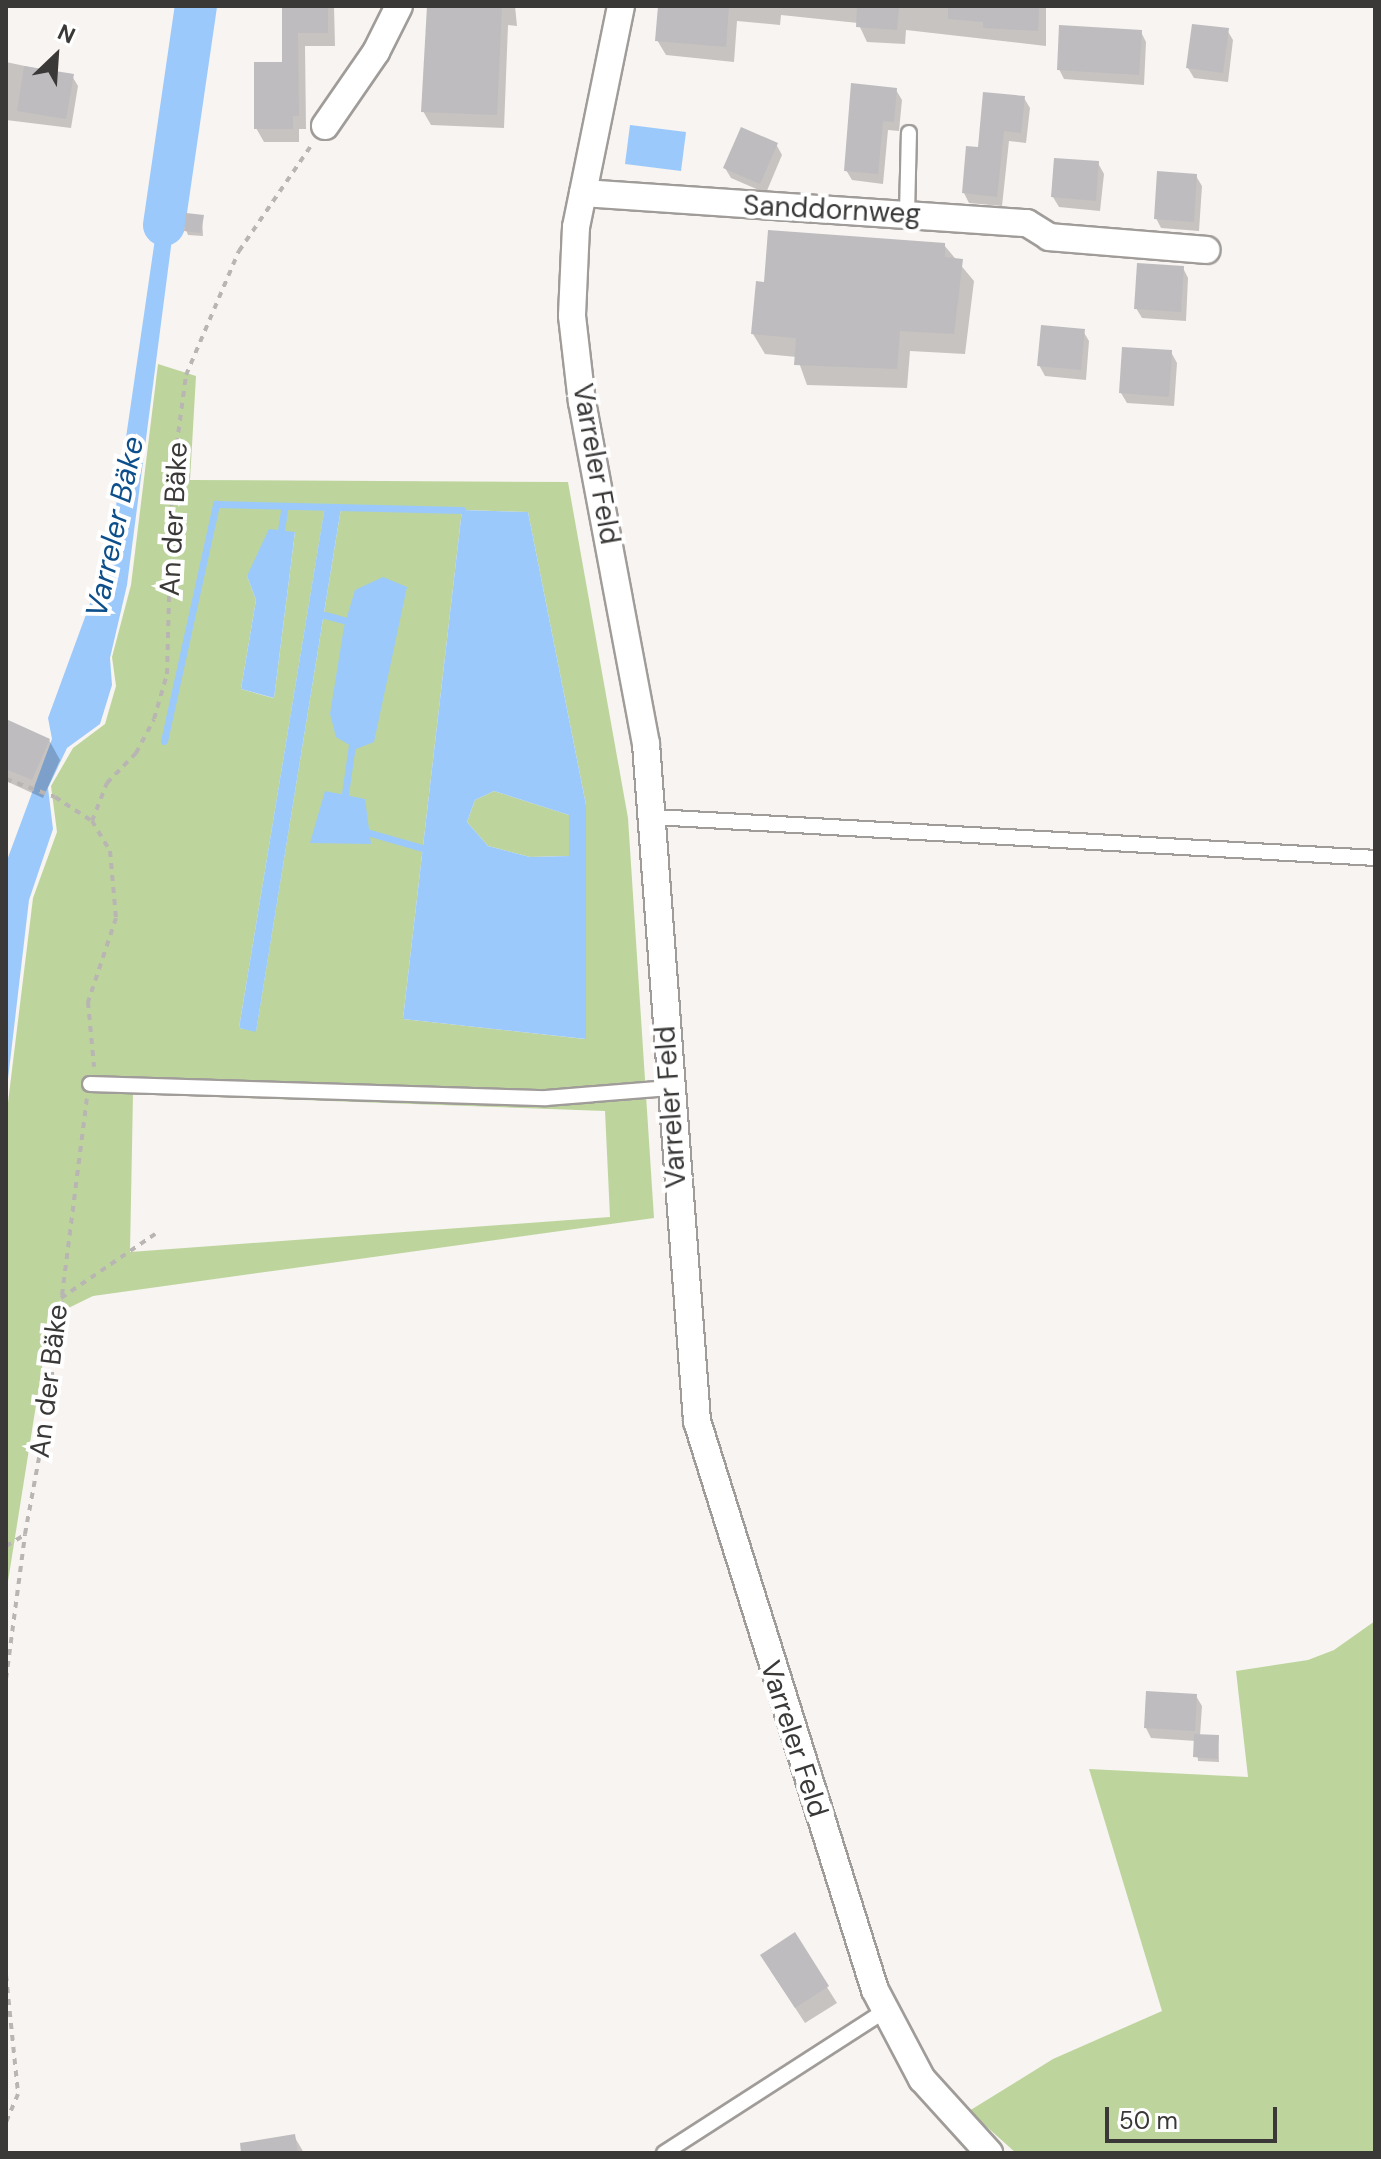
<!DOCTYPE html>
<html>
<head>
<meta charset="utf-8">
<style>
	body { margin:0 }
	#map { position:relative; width:1381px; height:2159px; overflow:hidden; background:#f8f4f1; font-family:"DM Sans",sans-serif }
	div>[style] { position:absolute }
	.green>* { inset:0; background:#bdd59d }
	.water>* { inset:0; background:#9bc9fc }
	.shadow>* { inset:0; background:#0003 }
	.stream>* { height:7px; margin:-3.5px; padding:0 3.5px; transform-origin:3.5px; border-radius:3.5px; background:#9bc9fc }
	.river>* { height:42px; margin:-21px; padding:0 21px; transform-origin:21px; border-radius:21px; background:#9bc9fc }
	.building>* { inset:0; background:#bebcbf }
	.path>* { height:4px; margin-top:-2px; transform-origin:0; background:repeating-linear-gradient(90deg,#b8b5b3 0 6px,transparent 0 12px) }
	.roads { filter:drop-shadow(2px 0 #a09c99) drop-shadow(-2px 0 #a09c99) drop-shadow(0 2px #a09c99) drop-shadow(0 -2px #a09c99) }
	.lane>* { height:14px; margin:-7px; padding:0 7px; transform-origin:7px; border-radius:7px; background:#fff }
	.street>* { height:26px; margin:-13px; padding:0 13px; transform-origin:13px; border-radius:13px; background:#fff }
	span { translate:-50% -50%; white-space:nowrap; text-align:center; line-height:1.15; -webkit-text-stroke:8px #fff; paint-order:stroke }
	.street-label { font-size:28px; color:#3a3938 }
	.water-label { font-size:30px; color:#0d4f8b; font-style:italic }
	.frame { position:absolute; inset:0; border:8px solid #3a3938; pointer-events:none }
	.north { position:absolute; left:16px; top:16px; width:80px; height:80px; -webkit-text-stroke:6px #fff; paint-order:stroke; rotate:25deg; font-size:22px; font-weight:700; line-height:32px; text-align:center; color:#3a3938 }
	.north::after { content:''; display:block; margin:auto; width:28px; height:36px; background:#3a3938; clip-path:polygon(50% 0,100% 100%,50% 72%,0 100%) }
	.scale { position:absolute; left:1105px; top:2107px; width:172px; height:36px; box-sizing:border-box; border:4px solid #3a3938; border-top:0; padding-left:10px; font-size:24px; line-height:28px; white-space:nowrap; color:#3a3938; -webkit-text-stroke:6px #fff; paint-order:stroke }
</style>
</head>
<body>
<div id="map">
	<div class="green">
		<div style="clip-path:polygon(evenodd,158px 364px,196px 376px,190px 480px,568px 482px,628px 818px,654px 1218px,93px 1296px,50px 1317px,6px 1594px,6px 1119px,33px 898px,57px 832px,51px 786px,73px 748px,105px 724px,116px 686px,112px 657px,131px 585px,158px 364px,325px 507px,341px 508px,256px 1031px,239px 1028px,325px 507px,158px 364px,462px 510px,528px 512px,586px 805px,585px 1039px,403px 1019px,462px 510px,158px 364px,295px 532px,274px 698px,273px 698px,241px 689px,256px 600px,247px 576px,295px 532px,158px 364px,133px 1094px,605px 1111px,610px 1217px,130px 1252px,133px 1094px)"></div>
		<div style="clip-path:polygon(494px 791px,569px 815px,569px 856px,530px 857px,488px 846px,467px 822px,475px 800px)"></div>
		<div style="clip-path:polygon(1375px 1621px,1375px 2153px,1016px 2153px,969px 2111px,1053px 2059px,1162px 2011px,1089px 1769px,1248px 1777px,1236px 1671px,1308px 1660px,1334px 1650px)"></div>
	</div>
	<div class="water">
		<div style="clip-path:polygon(630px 125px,686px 132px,681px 171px,625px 164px)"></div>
		<div style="clip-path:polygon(172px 168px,179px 185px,127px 585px,110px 658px,112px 685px,100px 724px,67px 748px,48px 788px,53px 829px,29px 900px,6px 1096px,6px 863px,52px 739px,48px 718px,99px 579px,116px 506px,163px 184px)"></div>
		<div style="clip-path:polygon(325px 506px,341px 508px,256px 1032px,239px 1028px)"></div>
		<div style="clip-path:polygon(evenodd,462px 510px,528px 512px,586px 805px,586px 1039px,403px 1019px,462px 510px,494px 791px,569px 815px,569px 856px,530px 857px,488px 846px,467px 822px,475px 800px,494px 791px)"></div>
		<div style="clip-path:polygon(269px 529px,295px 532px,274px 698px,241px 689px,256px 600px,247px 576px)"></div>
		<div style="clip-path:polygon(383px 577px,407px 587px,374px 742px,356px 749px,336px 737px,330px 714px,344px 627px,355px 590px)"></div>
		<div style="clip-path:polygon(325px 791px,365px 799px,371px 844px,310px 843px)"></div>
	</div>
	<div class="shadow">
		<div style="clip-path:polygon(284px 6px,334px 6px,335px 46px,305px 46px,306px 129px,299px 129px,299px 142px,264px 142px,256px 128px,284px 64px)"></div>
		<div style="clip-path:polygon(429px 6px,515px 6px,517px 26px,508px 25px,504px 128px,431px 125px,423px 111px)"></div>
		<div style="clip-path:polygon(660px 6px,1046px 6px,1046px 46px,906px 30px,905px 44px,867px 42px,858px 23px,781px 15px,780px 25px,737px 21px,734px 62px,666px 55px,657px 40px)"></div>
		<div style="clip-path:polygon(1227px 30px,1233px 40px,1228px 82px,1194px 78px,1188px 68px)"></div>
		<div style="clip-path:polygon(1141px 32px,1146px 42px,1144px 85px,1064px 79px,1059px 69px)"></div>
		<div style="clip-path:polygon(6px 62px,72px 76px,78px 86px,71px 128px,6px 120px)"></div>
		<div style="clip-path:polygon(896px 90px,902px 100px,899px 131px,888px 130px,883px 184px,852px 180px,846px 170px)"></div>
		<div style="clip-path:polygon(1024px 98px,1030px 108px,1026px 143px,1009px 141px,1002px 206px,969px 203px,964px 193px,980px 149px)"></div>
		<div style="clip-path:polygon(776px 144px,782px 155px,766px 193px,731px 178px,725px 168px)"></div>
		<div style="clip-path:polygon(1098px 163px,1104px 174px,1100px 211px,1059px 207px,1053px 197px)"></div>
		<div style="clip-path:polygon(1196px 176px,1202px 186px,1199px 231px,1161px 228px,1156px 218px)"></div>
		<div style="clip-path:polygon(202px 217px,203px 236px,188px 235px,186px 230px)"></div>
		<div style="clip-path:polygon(944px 245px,974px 281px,965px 354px,910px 351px,907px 388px,807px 385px,797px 357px,765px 354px,753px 334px)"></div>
		<div style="clip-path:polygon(1183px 268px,1188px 278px,1186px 321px,1142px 318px,1136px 308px)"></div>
		<div style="clip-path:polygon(1083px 331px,1089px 341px,1086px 380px,1045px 376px,1039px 365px)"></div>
		<div style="clip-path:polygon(1171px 352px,1177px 363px,1174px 406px,1127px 403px,1121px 393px)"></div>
		<div style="clip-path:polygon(6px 721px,49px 740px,60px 760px,43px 798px,6px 781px)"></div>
		<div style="clip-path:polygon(1196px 1696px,1202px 1706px,1200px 1736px,1218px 1737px,1219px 1762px,1198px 1761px,1196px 1741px,1151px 1738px,1146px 1728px)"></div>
		<div style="clip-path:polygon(794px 1935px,837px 2003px,805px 2023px,771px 1971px)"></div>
		<div style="clip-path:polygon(294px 2136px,304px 2153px,264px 2153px)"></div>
	</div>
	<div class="stream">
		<div style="left:281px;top:530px;width:24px;rotate:-81deg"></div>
		<div style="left:325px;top:615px;width:30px;rotate:15deg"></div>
		<div style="left:164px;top:741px;width:243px;rotate:-77.6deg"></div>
		<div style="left:216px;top:504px;width:246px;rotate:1.4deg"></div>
		<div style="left:344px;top:801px;width:64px;rotate:-81.9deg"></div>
		<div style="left:363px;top:831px;width:66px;rotate:15.9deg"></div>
	</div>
	<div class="river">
		<div style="left:164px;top:225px;width:221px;rotate:-81.7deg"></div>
	</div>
	<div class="building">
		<div style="clip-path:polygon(282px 6px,328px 6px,328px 33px,298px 33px,299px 116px,293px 116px,293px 129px,254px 129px,254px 62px,282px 62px)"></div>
		<div style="clip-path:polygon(427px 6px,502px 6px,497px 115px,421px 112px)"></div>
		<div style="clip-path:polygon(658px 6px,729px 6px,726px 47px,655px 41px)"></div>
		<div style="clip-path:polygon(857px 6px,899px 6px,897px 30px,856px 27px)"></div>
		<div style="clip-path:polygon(948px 6px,1039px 6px,1038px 31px,983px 28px,983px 22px,948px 19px)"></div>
		<div style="clip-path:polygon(1192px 24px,1229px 28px,1223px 73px,1186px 68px)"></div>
		<div style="clip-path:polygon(1059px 25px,1142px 30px,1139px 75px,1057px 70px)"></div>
		<div style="clip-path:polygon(24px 66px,74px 74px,66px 119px,17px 111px)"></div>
		<div style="clip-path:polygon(851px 83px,897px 88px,894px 122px,883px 121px,878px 174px,844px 171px)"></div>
		<div style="clip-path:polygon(983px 92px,1025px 96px,1021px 133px,1004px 131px,997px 197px,962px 193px,966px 146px,978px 147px)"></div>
		<div style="clip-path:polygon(741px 127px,778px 143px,760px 184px,723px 168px)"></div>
		<div style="clip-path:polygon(1054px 158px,1099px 161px,1096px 201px,1051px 197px)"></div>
		<div style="clip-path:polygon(1157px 171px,1197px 174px,1194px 222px,1154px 219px)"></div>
		<div style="clip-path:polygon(186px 213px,204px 215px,201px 233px,184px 231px)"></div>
		<div style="clip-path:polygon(768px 230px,945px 243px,945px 257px,963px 259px,954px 334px,900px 331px,897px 369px,794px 365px,796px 338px,751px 334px,756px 281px,764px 282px)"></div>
		<div style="clip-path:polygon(1137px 263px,1184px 266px,1181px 312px,1134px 309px)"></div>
		<div style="clip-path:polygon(1041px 325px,1085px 329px,1081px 370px,1037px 366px)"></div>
		<div style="clip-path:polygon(1122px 347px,1172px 350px,1169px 397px,1119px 393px)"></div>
		<div style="clip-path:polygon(6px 719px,50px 739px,32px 780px,6px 769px)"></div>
		<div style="clip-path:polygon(1146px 1691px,1197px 1694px,1195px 1731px,1144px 1728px)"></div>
		<div style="clip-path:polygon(1194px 1734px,1219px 1735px,1218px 1759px,1193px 1757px)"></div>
		<div style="clip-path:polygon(795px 1932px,829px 1986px,795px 2008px,760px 1955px)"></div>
		<div style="clip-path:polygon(295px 2134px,298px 2153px,241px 2153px,240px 2143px)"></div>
	</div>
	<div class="path">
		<div style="left:6px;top:779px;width:52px;rotate:20.2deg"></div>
		<div style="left:55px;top:797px;width:44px;rotate:33deg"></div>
		<div style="left:92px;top:821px;width:35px;rotate:59deg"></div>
		<div style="left:110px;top:851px;width:67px;rotate:84.9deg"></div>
		<div style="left:116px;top:918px;width:89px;rotate:108.4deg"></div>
		<div style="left:88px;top:1002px;width:65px;rotate:84.7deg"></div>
		<div style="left:92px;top:821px;width:41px;rotate:-68.5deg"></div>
		<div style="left:107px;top:783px;width:42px;rotate:-46deg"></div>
		<div style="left:136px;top:753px;width:38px;rotate:-62deg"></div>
		<div style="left:154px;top:719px;width:47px;rotate:-73.9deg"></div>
		<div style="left:167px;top:674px;width:194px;rotate:-88.5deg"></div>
		<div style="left:172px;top:480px;width:106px;rotate:-82.4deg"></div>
		<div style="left:186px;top:375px;width:135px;rotate:-66.9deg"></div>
		<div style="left:239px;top:251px;width:127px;rotate:-55.6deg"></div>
		<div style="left:61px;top:1298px;width:114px;rotate:-34.2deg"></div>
		<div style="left:6px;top:1546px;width:21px;rotate:-31deg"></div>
		<div style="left:6px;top:1679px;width:146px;rotate:-82.5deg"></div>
		<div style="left:25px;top:1534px;width:122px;rotate:-79.6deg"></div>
		<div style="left:47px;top:1414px;width:318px;rotate:-82.8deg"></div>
		<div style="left:6px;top:1975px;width:120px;rotate:84.2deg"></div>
		<div style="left:18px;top:2094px;width:30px;rotate:113deg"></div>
	</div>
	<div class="roads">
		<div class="lane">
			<div style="left:907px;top:213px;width:80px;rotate:-88.6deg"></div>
			<div style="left:654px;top:817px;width:722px;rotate:3.25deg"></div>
			<div style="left:90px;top:1084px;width:456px;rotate:1.8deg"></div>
			<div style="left:546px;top:1098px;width:124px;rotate:-4.6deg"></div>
			<div style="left:664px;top:2153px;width:262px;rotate:-32.8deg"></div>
		</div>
		<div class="street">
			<div style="left:621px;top:6px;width:226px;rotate:101.5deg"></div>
			<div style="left:576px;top:227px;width:89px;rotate:92.6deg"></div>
			<div style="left:572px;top:316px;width:87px;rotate:83.4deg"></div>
			<div style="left:582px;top:402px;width:348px;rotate:79.4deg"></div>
			<div style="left:646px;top:744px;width:679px;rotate:85.69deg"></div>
			<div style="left:697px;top:1421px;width:596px;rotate:72.63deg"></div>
			<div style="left:875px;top:1990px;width:101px;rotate:62.2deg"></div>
			<div style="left:922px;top:2079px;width:100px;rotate:47.8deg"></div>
			<div style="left:325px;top:126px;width:90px;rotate:-55.4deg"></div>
			<div style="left:376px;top:52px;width:51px;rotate:-63.4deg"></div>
			<div style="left:583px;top:193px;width:445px;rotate:3.9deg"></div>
			<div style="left:1027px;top:223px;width:26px;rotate:32deg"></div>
			<div style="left:1049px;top:237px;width:158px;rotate:4.7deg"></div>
		</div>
	</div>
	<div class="street-label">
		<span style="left:832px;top:210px;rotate:3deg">Sanddornweg</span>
		<span style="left:596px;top:464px;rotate:80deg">Varreler Feld</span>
		<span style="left:174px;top:519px;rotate:-87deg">An der Bäke</span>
		<span style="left:671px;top:1107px;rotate:-94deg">Varreler Feld</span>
		<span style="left:49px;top:1381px;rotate:-83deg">An der Bäke</span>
		<span style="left:794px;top:1739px;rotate:72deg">Varreler Feld</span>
	</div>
	<div class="water-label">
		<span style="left:115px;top:527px;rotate:-78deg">Varreler Bäke</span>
	</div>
	<div class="frame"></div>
	<div class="north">N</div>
	<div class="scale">50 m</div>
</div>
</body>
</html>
